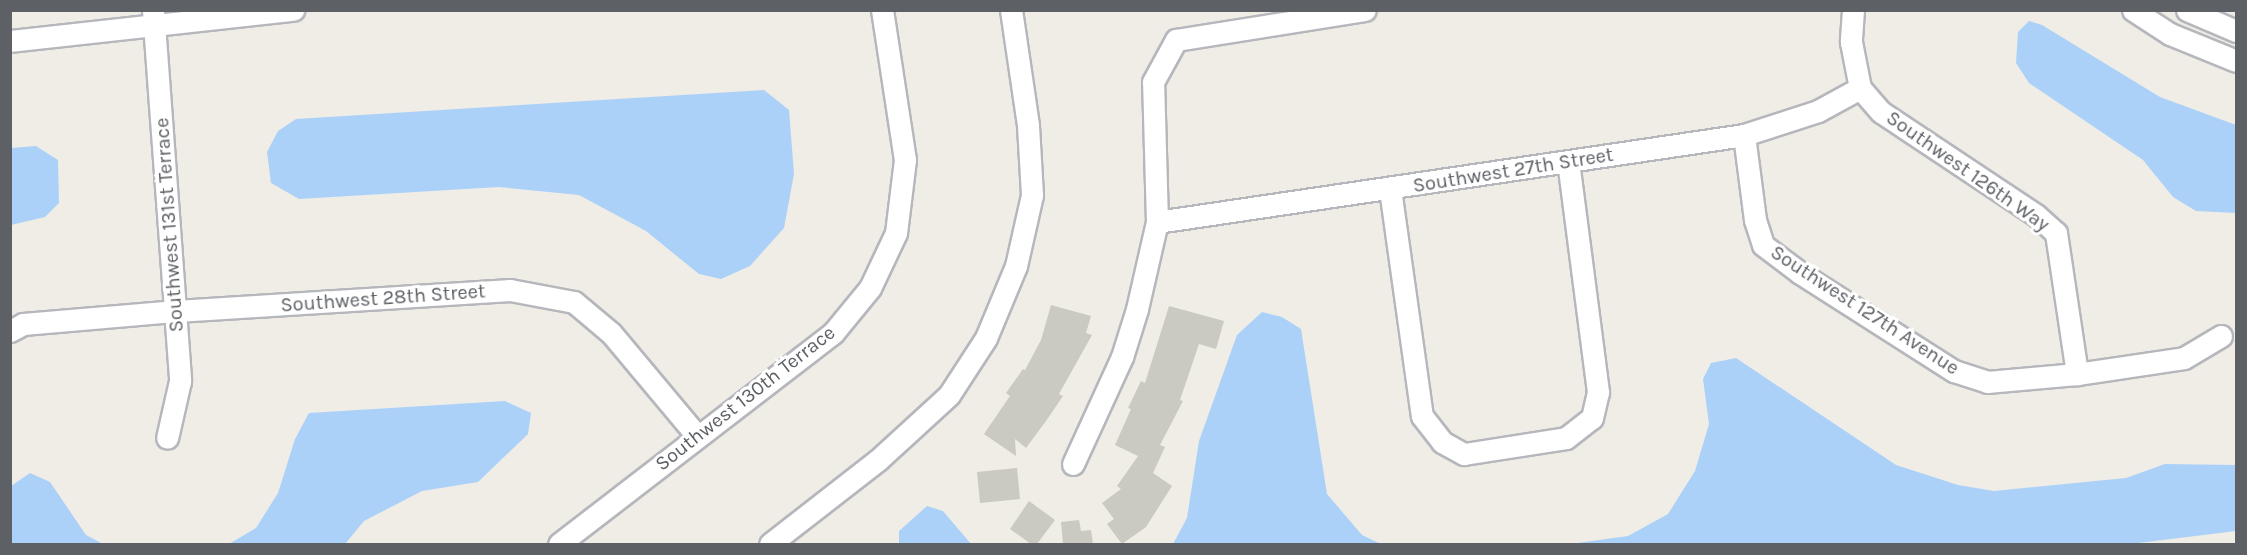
<!DOCTYPE html>
<html>
<head>
<meta charset="utf-8">
<style>
	body { margin:0 }
	#map { position:relative; width:2247px; height:555px; overflow:hidden; background:#efede6; font-family:Karla,sans-serif }
	div>[style] { position:absolute }
	.water>* { inset:0; background:#abd1f9 }
	.building>* { inset:0; background:#cac9c2 }
	.roads { filter:drop-shadow(2px 0 #b6b7bc) drop-shadow(-2px 0 #b6b7bc) drop-shadow(0 2px #b6b7bc) drop-shadow(0 -2px #b6b7bc) }
	.minor>* { height:21px; margin:-10.5px; padding:0 10.5px; transform-origin:10.5px; border-radius:10.5px; background:#fff }
	span { translate:-50% -50%; white-space:nowrap; text-align:center; line-height:1.15; -webkit-text-stroke:6px #fff; paint-order:stroke }
	.street-label { font-size:20px; color:#5d6065 }
	.frame { position:absolute; inset:0; border:12px solid #5d6065; pointer-events:none }
</style>
</head>
<body>
<div id="map">
	<div class="water">
		<div style="clip-path:polygon(2029px 21px,2042px 25px,2160px 97px,2236px 125px,2236px 213px,2196px 211px,2173px 197px,2143px 160px,2029px 83px,2016px 63px,2018px 32px)"></div>
		<div style="clip-path:polygon(764px 90px,789px 110px,794px 174px,784px 228px,750px 266px,721px 279px,699px 274px,646px 231px,579px 195px,499px 187px,299px 199px,271px 183px,267px 152px,278px 131px,296px 119px)"></div>
		<div style="clip-path:polygon(36px 146px,58px 160px,59px 203px,45px 217px,11px 225px,11px 148px)"></div>
		<div style="clip-path:polygon(1262px 312px,1282px 317px,1301px 329px,1327px 494px,1362px 535px,1381px 544px,1173px 544px,1187px 518px,1199px 441px,1237px 335px)"></div>
		<div style="clip-path:polygon(1736px 358px,1896px 465px,1958px 485px,1994px 491px,2126px 478px,2165px 464px,2236px 465px,2236px 531px,2130px 544px,1570px 544px,1628px 536px,1668px 514px,1695px 471px,1709px 424px,1703px 379px,1711px 363px)"></div>
		<div style="clip-path:polygon(505px 401px,531px 413px,528px 434px,478px 482px,422px 491px,364px 521px,345px 544px,229px 544px,256px 528px,278px 493px,295px 439px,309px 413px)"></div>
		<div style="clip-path:polygon(30px 473px,50px 482px,86px 535px,103px 544px,11px 544px,11px 486px)"></div>
		<div style="clip-path:polygon(927px 506px,943px 511px,971px 544px,899px 544px,899px 531px)"></div>
	</div>
	<div class="building">
		<div style="clip-path:polygon(1051px 305px,1091px 316px,1086px 333px,1092px 335px,1059px 394px,1063px 396px,1046px 421px,1026px 448px,1015px 439px,1016px 456px,984px 434px,1010px 396px,1006px 393px,1023px 369px,1025px 370px,1041px 340px)"></div>
		<div style="clip-path:polygon(1169px 306px,1224px 321px,1216px 349px,1199px 344px,1180px 400px,1183px 401px,1160px 445px,1165px 447px,1153px 473px,1172px 486px,1146px 527px,1122px 544px,1107px 524px,1114px 519px,1102px 503px,1121px 489px,1117px 486px,1138px 456px,1115px 445px,1131px 409px,1128px 408px,1141px 381px,1145px 383px)"></div>
		<div style="clip-path:polygon(1017px 468px,1020px 499px,980px 503px,977px 472px)"></div>
		<div style="clip-path:polygon(1029px 501px,1055px 520px,1037px 544px,1031px 544px,1010px 529px)"></div>
		<div style="clip-path:polygon(1079px 520px,1081px 531px,1091px 530px,1093px 544px,1063px 544px,1061px 522px)"></div>
	</div>
	<div class="roads">
		<div class="minor">
			<div style="left:153px;top:10px;width:372px;rotate:85.8deg"></div>
			<div style="left:180px;top:381px;width:58px;rotate:102.8deg"></div>
			<div style="left:1853px;top:10px;width:32px;rotate:94deg"></div>
			<div style="left:1851px;top:42px;width:47px;rotate:78.9deg"></div>
			<div style="left:1860px;top:88px;width:32px;rotate:49deg"></div>
			<div style="left:1881px;top:112px;width:186px;rotate:33.6deg"></div>
			<div style="left:2036px;top:215px;width:27px;rotate:42deg"></div>
			<div style="left:2056px;top:233px;width:143px;rotate:81.5deg"></div>
			<div style="left:2133px;top:10px;width:44px;rotate:33deg"></div>
			<div style="left:2170px;top:34px;width:71px;rotate:22.2deg"></div>
			<div style="left:2187px;top:10px;width:53px;rotate:23.2deg"></div>
			<div style="left:10px;top:41px;width:285px;rotate:-6.3deg"></div>
			<div style="left:1744px;top:135px;width:86px;rotate:82.6deg"></div>
			<div style="left:1755px;top:220px;width:26px;rotate:72deg"></div>
			<div style="left:1763px;top:245px;width:46px;rotate:37.1deg"></div>
			<div style="left:1800px;top:273px;width:183px;rotate:32.5deg"></div>
			<div style="left:1954px;top:371px;width:35px;rotate:18deg"></div>
			<div style="left:1987px;top:382px;width:90px;rotate:-5.1deg"></div>
			<div style="left:2077px;top:374px;width:108px;rotate:-8.5deg"></div>
			<div style="left:2184px;top:358px;width:43px;rotate:-30.7deg"></div>
			<div style="left:1390px;top:189px;width:229px;rotate:82deg"></div>
			<div style="left:1422px;top:416px;width:33px;rotate:52deg"></div>
			<div style="left:1442px;top:442px;width:25px;rotate:29deg"></div>
			<div style="left:1464px;top:454px;width:103px;rotate:-8.9deg"></div>
			<div style="left:1566px;top:438px;width:33px;rotate:-38deg"></div>
			<div style="left:1592px;top:418px;width:27px;rotate:-77deg"></div>
			<div style="left:1598px;top:392px;width:232px;rotate:-97.4deg"></div>
			<div style="left:1157px;top:222px;width:593px;rotate:-8.43deg"></div>
			<div style="left:1744px;top:135px;width:78px;rotate:-18deg"></div>
			<div style="left:1818px;top:111px;width:48px;rotate:-28.7deg"></div>
			<div style="left:10px;top:331px;width:15px;rotate:-28deg"></div>
			<div style="left:23px;top:324px;width:154px;rotate:-4.9deg"></div>
			<div style="left:176px;top:311px;width:335px;rotate:-3.6deg"></div>
			<div style="left:510px;top:290px;width:65px;rotate:10.6deg"></div>
			<div style="left:574px;top:302px;width:48px;rotate:40deg"></div>
			<div style="left:611px;top:333px;width:134px;rotate:50.1deg"></div>
			<div style="left:1073px;top:464px;width:118px;rotate:-65.4deg"></div>
			<div style="left:1122px;top:357px;width:50px;rotate:-72.6deg"></div>
			<div style="left:1137px;top:309px;width:89px;rotate:-77.1deg"></div>
			<div style="left:1157px;top:222px;width:140px;rotate:-91.6deg"></div>
			<div style="left:1153px;top:82px;width:48px;rotate:-61.3deg"></div>
			<div style="left:1176px;top:40px;width:191px;rotate:-9deg"></div>
			<div style="left:559px;top:544px;width:346px;rotate:-37.6deg"></div>
			<div style="left:833px;top:333px;width:58px;rotate:-50.6deg"></div>
			<div style="left:870px;top:288px;width:61px;rotate:-64.7deg"></div>
			<div style="left:896px;top:233px;width:74px;rotate:-83deg"></div>
			<div style="left:905px;top:160px;width:152px;rotate:-98.7deg"></div>
			<div style="left:770px;top:544px;width:137px;rotate:-37.9deg"></div>
			<div style="left:878px;top:460px;width:96px;rotate:-42.5deg"></div>
			<div style="left:949px;top:395px;width:68px;rotate:-57deg"></div>
			<div style="left:986px;top:338px;width:78px;rotate:-67.4deg"></div>
			<div style="left:1016px;top:266px;width:73px;rotate:-77.3deg"></div>
			<div style="left:1032px;top:195px;width:70px;rotate:-93.3deg"></div>
			<div style="left:1028px;top:125px;width:116px;rotate:-98.4deg"></div>
		</div>
	</div>
	<div class="street-label">
		<span style="left:1513px;top:170px;rotate:-9deg">Southwest 27th Street</span>
		<span style="left:1968px;top:171px;rotate:35deg">Southwest 126th Way</span>
		<span style="left:169px;top:225px;rotate:-94deg">Southwest 131st Terrace</span>
		<span style="left:383px;top:298px;rotate:-4deg">Southwest 28th Street</span>
		<span style="left:1865px;top:310px;rotate:33deg">Southwest 127th Avenue</span>
		<span style="left:745px;top:398px;rotate:-38deg">Southwest 130th Terrace</span>
	</div>
	<div class="frame"></div>
</div>
</body>
</html>
